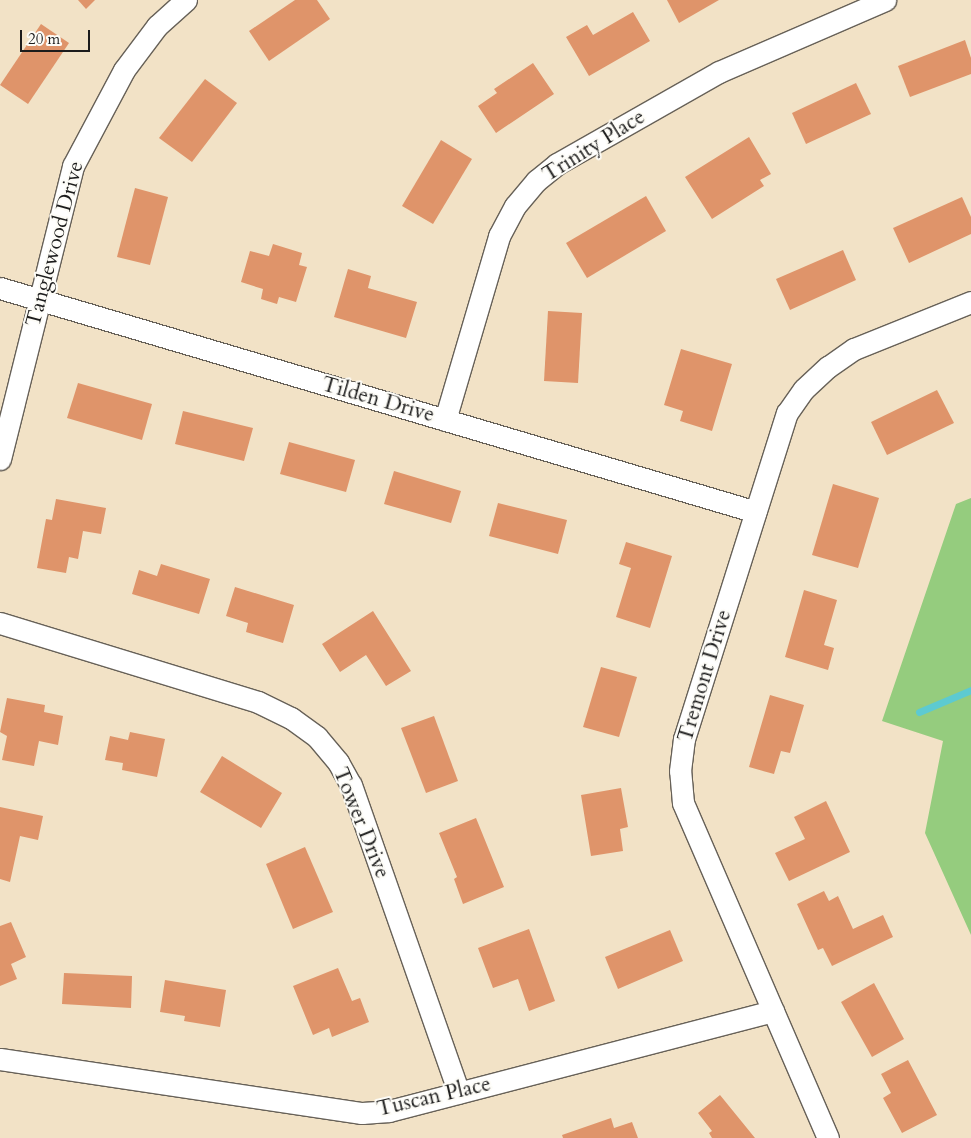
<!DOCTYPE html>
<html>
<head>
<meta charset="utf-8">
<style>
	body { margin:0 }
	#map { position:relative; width:971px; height:1138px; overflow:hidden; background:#f2e2c6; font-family:Cardo,serif }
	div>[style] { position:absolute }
	.green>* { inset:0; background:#95cc7e }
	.stream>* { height:7px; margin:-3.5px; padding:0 3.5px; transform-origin:3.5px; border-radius:3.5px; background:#5dcad1 }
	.building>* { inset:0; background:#df946a }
	.roads { filter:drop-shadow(1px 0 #676158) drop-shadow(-1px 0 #676158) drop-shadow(0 1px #676158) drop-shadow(0 -1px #676158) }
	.street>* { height:21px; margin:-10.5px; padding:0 10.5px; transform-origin:10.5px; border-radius:10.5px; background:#fff }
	span { translate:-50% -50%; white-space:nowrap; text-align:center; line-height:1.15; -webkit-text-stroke:4px #fdfcf7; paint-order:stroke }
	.street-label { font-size:21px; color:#1c1c1c }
	.scale { position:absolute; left:20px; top:30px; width:70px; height:22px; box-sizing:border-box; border:2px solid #1c1c1c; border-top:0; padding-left:6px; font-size:15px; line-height:18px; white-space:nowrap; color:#1c1c1c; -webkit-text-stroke:4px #fdfcf7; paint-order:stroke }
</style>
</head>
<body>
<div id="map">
	<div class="green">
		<div style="clip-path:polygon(971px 498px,971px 935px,925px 833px,943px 741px,882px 721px,956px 504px)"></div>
	</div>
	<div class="stream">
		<div style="left:919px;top:712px;width:56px;rotate:-22.9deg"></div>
	</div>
	<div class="building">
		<div style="clip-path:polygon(78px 0,95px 0,86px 9px)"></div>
		<div style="clip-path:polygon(295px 0,317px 0,330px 19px,269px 61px,249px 31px)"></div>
		<div style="clip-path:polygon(667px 0,719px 0,679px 23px)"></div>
		<div style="clip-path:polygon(633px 12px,650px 41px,589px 76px,566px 37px,587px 25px,593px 35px)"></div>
		<div style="clip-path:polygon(41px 24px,69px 43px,28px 104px,0 85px)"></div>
		<div style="clip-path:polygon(965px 40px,971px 58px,971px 74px,910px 97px,898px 66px)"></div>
		<div style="clip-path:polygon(533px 63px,554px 94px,496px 133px,478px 106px,497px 93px,494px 89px)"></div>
		<div style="clip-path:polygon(205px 79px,237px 103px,192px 162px,159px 138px)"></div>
		<div style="clip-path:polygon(856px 83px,871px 114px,806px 144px,792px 113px)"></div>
		<div style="clip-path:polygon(749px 137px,771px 174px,760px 180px,764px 186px,712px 219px,685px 177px)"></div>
		<div style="clip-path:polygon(441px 140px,472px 159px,433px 224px,402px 206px)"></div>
		<div style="clip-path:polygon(135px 188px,168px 197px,150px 265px,117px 257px)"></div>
		<div style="clip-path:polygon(646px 196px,666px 231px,587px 278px,566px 243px)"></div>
		<div style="clip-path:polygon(962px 197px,971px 217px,971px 234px,909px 263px,893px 228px)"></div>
		<div style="clip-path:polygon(273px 244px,302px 253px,299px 265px,307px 267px,296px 302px,279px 297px,277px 304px,261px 299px,263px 289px,241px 282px,250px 251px,269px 256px)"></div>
		<div style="clip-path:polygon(843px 250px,856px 280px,790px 310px,776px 279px)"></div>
		<div style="clip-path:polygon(348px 269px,371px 276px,368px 288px,417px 302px,406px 338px,334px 317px)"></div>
		<div style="clip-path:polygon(548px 311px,582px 313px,578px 383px,544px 381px)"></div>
		<div style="clip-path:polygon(681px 349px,732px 364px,712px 431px,680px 421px,683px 411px,664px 405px)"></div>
		<div style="clip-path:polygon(78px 383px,152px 404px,142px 440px,67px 418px)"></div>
		<div style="clip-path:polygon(937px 390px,954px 423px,887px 455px,871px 422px)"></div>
		<div style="clip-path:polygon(183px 411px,253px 428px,244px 461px,175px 444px)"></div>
		<div style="clip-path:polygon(289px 442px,355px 460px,346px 492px,280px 474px)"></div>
		<div style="clip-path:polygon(394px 471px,461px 491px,451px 523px,384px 504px)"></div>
		<div style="clip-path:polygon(833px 484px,879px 498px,858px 568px,812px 555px)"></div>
		<div style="clip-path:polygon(56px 499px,106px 508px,101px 534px,83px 531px,78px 559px,69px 557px,66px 573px,37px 568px,46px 519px,52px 520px)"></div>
		<div style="clip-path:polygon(498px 503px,567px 520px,558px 554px,489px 536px)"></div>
		<div style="clip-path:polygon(626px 542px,672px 556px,650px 628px,616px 617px,631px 568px,619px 564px)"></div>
		<div style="clip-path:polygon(161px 564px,210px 579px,199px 614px,132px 594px,139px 570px,157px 576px)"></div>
		<div style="clip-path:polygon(235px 587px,294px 605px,283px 643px,246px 632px,248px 623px,226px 616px)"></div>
		<div style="clip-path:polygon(804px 590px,837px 600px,824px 645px,834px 648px,828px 670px,785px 657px)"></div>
		<div style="clip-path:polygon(373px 611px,411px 671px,386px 686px,366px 655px,340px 672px,322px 644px)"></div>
		<div style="clip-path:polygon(601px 667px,637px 677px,619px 737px,583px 727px)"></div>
		<div style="clip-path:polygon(770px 695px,804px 705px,790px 753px,781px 751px,774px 774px,749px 767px)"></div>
		<div style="clip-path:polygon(7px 698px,45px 705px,44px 712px,63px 716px,58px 745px,39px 741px,34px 766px,2px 760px,7px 736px,0 732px)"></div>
		<div style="clip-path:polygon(434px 716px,458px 781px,426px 793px,401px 728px)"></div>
		<div style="clip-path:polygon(130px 732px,165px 739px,157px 777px,122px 770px,123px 763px,105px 760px,110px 736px,128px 740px)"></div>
		<div style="clip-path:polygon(222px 756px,282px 793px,261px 828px,200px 792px)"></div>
		<div style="clip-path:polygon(621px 788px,628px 827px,620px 829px,623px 851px,591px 856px,581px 795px)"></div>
		<div style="clip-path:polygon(826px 801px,850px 852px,789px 881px,775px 853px,805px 839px,794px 817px)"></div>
		<div style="clip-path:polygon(0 807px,43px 816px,38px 840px,20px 836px,10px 882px,0 879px)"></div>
		<div style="clip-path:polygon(476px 818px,504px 887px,463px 904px,454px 879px,457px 877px,439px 833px)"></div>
		<div style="clip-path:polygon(305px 847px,333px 912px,293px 929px,266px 864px)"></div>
		<div style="clip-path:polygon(824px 891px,829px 901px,838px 896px,853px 929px,883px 915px,893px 937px,832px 966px,823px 948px,818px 950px,797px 904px)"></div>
		<div style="clip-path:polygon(11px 922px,26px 957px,11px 964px,17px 979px,0 986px,0 926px)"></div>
		<div style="clip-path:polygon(529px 929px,555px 1001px,529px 1011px,518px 979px,493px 988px,478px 948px)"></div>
		<div style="clip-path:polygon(670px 930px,683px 961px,618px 989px,605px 957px)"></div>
		<div style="clip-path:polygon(338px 968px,352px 1001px,360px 998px,369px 1022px,332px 1037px,329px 1028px,313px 1035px,293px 986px)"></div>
		<div style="clip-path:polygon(64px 973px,132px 976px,131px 1008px,62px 1004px)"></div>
		<div style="clip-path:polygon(165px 980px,226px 990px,220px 1027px,184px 1021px,185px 1016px,160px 1012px)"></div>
		<div style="clip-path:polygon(874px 983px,904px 1039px,872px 1057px,841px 1002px)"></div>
		<div style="clip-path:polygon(908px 1060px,937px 1115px,902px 1133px,883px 1098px,891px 1093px,881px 1074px)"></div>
		<div style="clip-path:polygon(720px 1095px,755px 1138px,712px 1138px,709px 1133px,712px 1131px,698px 1113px)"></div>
		<div style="clip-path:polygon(611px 1118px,614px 1128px,632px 1122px,638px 1138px,563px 1138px,562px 1135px)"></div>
	</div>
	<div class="roads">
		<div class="street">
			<div style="left:0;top:288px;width:788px;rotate:16.5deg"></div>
			<div style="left:445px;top:420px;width:192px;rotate:-73.6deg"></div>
			<div style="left:499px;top:236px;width:34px;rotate:-62deg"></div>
			<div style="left:515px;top:206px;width:33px;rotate:-50deg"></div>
			<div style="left:536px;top:181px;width:27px;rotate:-39deg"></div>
			<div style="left:557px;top:164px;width:186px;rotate:-29.6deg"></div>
			<div style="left:719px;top:72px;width:181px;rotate:-23.4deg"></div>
			<div style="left:0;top:459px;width:302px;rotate:-76deg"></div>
			<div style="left:73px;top:166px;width:109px;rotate:-62deg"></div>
			<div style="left:124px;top:70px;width:55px;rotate:-53.1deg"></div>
			<div style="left:157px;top:26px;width:39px;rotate:-42deg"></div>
			<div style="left:0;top:623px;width:270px;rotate:17deg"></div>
			<div style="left:258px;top:702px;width:37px;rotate:26deg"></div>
			<div style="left:291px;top:718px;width:32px;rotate:36deg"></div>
			<div style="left:317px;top:737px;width:33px;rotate:50deg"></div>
			<div style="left:338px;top:762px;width:26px;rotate:61deg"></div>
			<div style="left:351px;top:785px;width:326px;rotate:70.7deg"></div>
			<div style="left:0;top:1059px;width:366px;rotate:8.5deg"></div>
			<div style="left:362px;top:1113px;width:27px;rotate:-4deg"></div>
			<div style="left:389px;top:1111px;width:397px;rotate:-14.6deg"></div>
			<div style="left:828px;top:1138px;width:365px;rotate:-113.4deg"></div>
			<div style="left:683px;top:803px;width:32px;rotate:-95deg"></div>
			<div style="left:680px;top:771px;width:32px;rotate:-83deg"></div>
			<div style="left:684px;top:739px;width:342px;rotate:-72.5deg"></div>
			<div style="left:787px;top:413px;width:29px;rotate:-55deg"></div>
			<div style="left:804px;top:389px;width:33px;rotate:-43deg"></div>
			<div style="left:828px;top:367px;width:32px;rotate:-35deg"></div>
			<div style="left:854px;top:349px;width:126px;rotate:-21.9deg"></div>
		</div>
	</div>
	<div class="street-label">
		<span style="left:594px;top:146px;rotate:-32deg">Trinity Place</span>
		<span style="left:55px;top:244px;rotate:-75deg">Tanglewood Drive</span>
		<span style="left:378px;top:400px;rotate:16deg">Tilden Drive</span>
		<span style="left:705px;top:676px;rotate:-73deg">Tremont Drive</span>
		<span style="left:361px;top:823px;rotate:68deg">Tower Drive</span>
		<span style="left:434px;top:1097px;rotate:-13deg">Tuscan Place</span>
	</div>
	<div class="scale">20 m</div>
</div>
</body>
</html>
